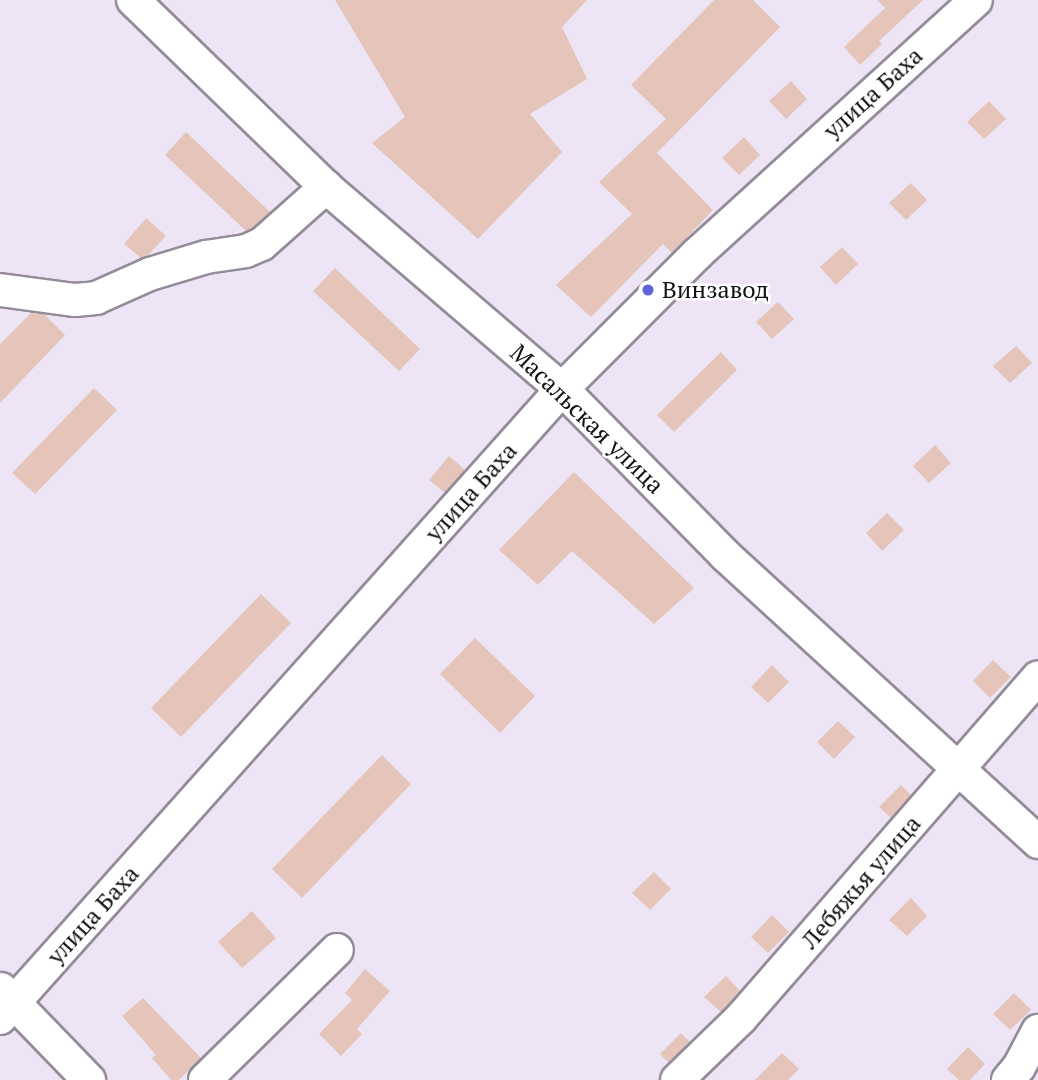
<!DOCTYPE html>
<html>
<head>
<meta charset="utf-8">
<style>
	body { margin:0 }
	#map { position:relative; width:1038px; height:1080px; overflow:hidden; background:#ede5f5; font-family:"PT Serif",serif }
	div>[style] { position:absolute }
	.building>* { inset:0; background:#e5c4b9 }
	.roads { filter:drop-shadow(2px 0 #938b99) drop-shadow(-2px 0 #938b99) drop-shadow(0 2px #938b99) drop-shadow(0 -2px #938b99) }
	.minor>* { height:32px; margin:-16px; padding:0 16px; transform-origin:16px; border-radius:16px; background:#fff }
	.dots>* { width:19px; height:19px; translate:-50% -50%; box-sizing:border-box; border:4px solid #fff; border-radius:50% }
	span { translate:-50% -50%; white-space:nowrap; text-align:center; line-height:1.15; -webkit-text-stroke:5px #fff; paint-order:stroke }
	.street-label { font-size:24px; color:#131116 }
	.poi-label { font-size:24px; color:#131116 }
	.left { translate:0 -50%; text-align:left }
</style>
</head>
<body>
<div id="map">
	<div class="building">
		<div style="clip-path:polygon(335px 0,587px 0,562px 27px,587px 79px,530px 114px,562px 152px,478px 239px,372px 143px,405px 117px)"></div>
		<div style="clip-path:polygon(714px 0,753px 0,780px 27px,657px 153px,713px 210px,672px 253px,663px 244px,591px 317px,556px 285px,632px 214px,599px 182px,666px 119px,631px 85px)"></div>
		<div style="clip-path:polygon(877px 0,923px 0,879px 41px,882px 44px,860px 65px,844px 47px,885px 8px)"></div>
		<div style="clip-path:polygon(791px 81px,807px 99px,786px 119px,769px 101px)"></div>
		<div style="clip-path:polygon(989px 101px,1006px 119px,984px 139px,967px 122px)"></div>
		<div style="clip-path:polygon(186px 132px,270px 212px,252px 228px,246px 231px,165px 155px)"></div>
		<div style="clip-path:polygon(744px 137px,760px 155px,739px 175px,722px 158px)"></div>
		<div style="clip-path:polygon(911px 183px,927px 200px,906px 220px,889px 203px)"></div>
		<div style="clip-path:polygon(146px 218px,166px 236px,148px 255px,141px 258px,124px 244px)"></div>
		<div style="clip-path:polygon(842px 247px,858px 264px,836px 285px,820px 267px)"></div>
		<div style="clip-path:polygon(335px 268px,420px 349px,399px 371px,313px 291px)"></div>
		<div style="clip-path:polygon(778px 302px,794px 319px,772px 339px,756px 322px)"></div>
		<div style="clip-path:polygon(31px 313px,44px 314px,65px 335px,0 403px,0 344px)"></div>
		<div style="clip-path:polygon(1016px 346px,1032px 363px,1010px 383px,993px 366px)"></div>
		<div style="clip-path:polygon(721px 352px,737px 370px,674px 432px,657px 415px)"></div>
		<div style="clip-path:polygon(94px 388px,117px 410px,35px 494px,12px 473px)"></div>
		<div style="clip-path:polygon(935px 445px,951px 463px,929px 483px,913px 466px)"></div>
		<div style="clip-path:polygon(449px 456px,465px 470px,445px 493px,429px 480px)"></div>
		<div style="clip-path:polygon(574px 472px,694px 588px,654px 624px,572px 551px,538px 585px,499px 550px)"></div>
		<div style="clip-path:polygon(887px 513px,904px 530px,882px 551px,866px 533px)"></div>
		<div style="clip-path:polygon(261px 594px,291px 623px,181px 737px,151px 708px)"></div>
		<div style="clip-path:polygon(475px 638px,535px 696px,500px 733px,440px 674px)"></div>
		<div style="clip-path:polygon(993px 660px,1011px 677px,990px 698px,973px 681px)"></div>
		<div style="clip-path:polygon(772px 665px,789px 682px,768px 703px,751px 687px)"></div>
		<div style="clip-path:polygon(838px 721px,855px 737px,834px 759px,817px 742px)"></div>
		<div style="clip-path:polygon(382px 755px,411px 784px,302px 898px,272px 869px)"></div>
		<div style="clip-path:polygon(901px 785px,911px 795px,891px 818px,879px 807px)"></div>
		<div style="clip-path:polygon(654px 872px,671px 889px,650px 910px,632px 893px)"></div>
		<div style="clip-path:polygon(911px 898px,927px 916px,907px 936px,889px 920px)"></div>
		<div style="clip-path:polygon(252px 911px,276px 938px,242px 968px,218px 942px)"></div>
		<div style="clip-path:polygon(772px 915px,789px 932px,768px 953px,751px 937px)"></div>
		<div style="clip-path:polygon(365px 969px,390px 991px,357px 1029px,362px 1034px,341px 1056px,319px 1034px,352px 1000px,345px 993px)"></div>
		<div style="clip-path:polygon(726px 976px,740px 991px,721px 1012px,704px 997px)"></div>
		<div style="clip-path:polygon(1014px 993px,1031px 1010px,1010px 1030px,993px 1014px)"></div>
		<div style="clip-path:polygon(143px 998px,201px 1058px,179px 1080px,171px 1080px,152px 1058px,156px 1055px,122px 1016px)"></div>
		<div style="clip-path:polygon(681px 1033px,690px 1042px,669px 1063px,660px 1054px)"></div>
		<div style="clip-path:polygon(968px 1047px,985px 1064px,970px 1080px,959px 1080px,947px 1069px)"></div>
		<div style="clip-path:polygon(782px 1053px,799px 1069px,788px 1080px,755px 1080px)"></div>
	</div>
	<div class="roads">
		<div class="minor">
			<div style="left:133px;top:0;width:269px;rotate:44.1deg"></div>
			<div style="left:326px;top:187px;width:311px;rotate:40.6deg"></div>
			<div style="left:562px;top:389px;width:233px;rotate:45.5deg"></div>
			<div style="left:725px;top:555px;width:425px;rotate:42.5deg"></div>
			<div style="left:0;top:290px;width:76px;rotate:7.6deg"></div>
			<div style="left:75px;top:300px;width:21px;rotate:-5deg"></div>
			<div style="left:96px;top:298px;width:59px;rotate:-24deg"></div>
			<div style="left:150px;top:274px;width:59px;rotate:-16.9deg"></div>
			<div style="left:206px;top:257px;width:40px;rotate:-8.5deg"></div>
			<div style="left:246px;top:251px;width:17px;rotate:-24deg"></div>
			<div style="left:262px;top:244px;width:86px;rotate:-41.7deg"></div>
			<div style="left:1px;top:989px;width:127px;rotate:46deg"></div>
			<div style="left:0;top:1018px;width:843px;rotate:-48.22deg"></div>
			<div style="left:562px;top:389px;width:191px;rotate:-45deg"></div>
			<div style="left:697px;top:254px;width:377px;rotate:-42.3deg"></div>
			<div style="left:205px;top:1080px;width:185px;rotate:-44.6deg"></div>
			<div style="left:677px;top:1080px;width:89px;rotate:-44.1deg"></div>
			<div style="left:741px;top:1018px;width:452px;rotate:-48.9deg"></div>
			<div style="left:1008px;top:1080px;width:17px;rotate:-50deg"></div>
			<div style="left:1019px;top:1067px;width:41px;rotate:-62.2deg"></div>
		</div>
	</div>
	<div class="dots">
		<div style="left:648px;top:290px;background:#6060d8"></div>
	</div>
	<div class="street-label">
		<span style="left:873px;top:93px;rotate:-42deg">улица Баха</span>
		<span style="left:587px;top:419px;rotate:44deg">Масальская улица</span>
		<span style="left:471px;top:492px;rotate:-48deg">улица Баха</span>
		<span style="left:861px;top:882px;rotate:-49deg">Лебяжья улица</span>
		<span style="left:93px;top:915px;rotate:-48deg">улица Баха</span>
	</div>
	<div class="poi-label">
		<span class="left" style="left:662px;top:290px">Винзавод</span>
	</div>
</div>
</body>
</html>
